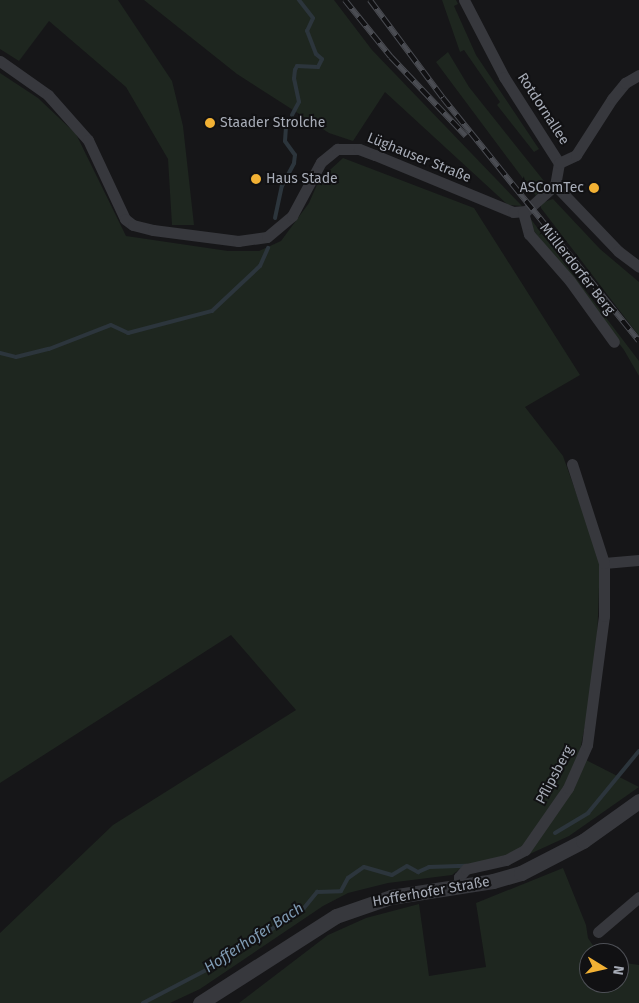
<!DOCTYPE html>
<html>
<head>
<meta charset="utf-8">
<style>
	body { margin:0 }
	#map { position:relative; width:639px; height:1003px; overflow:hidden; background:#161618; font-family:"Fira Sans",sans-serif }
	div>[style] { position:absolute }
	.green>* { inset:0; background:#1e261f }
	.stream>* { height:4px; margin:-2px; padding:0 2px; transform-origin:2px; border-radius:2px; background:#2c353c }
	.minor>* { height:11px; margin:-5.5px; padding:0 5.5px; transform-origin:5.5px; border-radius:5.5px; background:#37383d }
	.tertiary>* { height:15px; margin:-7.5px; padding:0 7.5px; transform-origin:7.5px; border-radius:7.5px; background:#37383d }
	.rail>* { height:5.5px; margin-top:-2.75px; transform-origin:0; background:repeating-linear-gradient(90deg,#111113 0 11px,#4a4c52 0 22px); box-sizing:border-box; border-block:1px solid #4a4c52 }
	.dots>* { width:14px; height:14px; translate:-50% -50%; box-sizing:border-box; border:2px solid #111113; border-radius:50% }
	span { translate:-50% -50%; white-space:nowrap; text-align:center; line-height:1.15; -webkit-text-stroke:4px #111113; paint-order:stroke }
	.street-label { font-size:14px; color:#a8adb8 }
	.poi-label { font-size:14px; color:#a8adb8 }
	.left { translate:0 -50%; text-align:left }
	.right { translate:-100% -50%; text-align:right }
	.water-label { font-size:15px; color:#7f9bb3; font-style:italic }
	.north { position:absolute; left:579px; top:943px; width:50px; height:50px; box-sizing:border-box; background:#111113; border:1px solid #4d4f55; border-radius:50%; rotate:99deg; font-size:14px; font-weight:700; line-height:20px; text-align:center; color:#a8adb8 }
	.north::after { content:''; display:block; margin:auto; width:18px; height:22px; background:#f2b134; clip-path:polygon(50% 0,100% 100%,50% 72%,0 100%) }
</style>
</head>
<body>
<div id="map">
	<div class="green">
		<div style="clip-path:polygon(0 0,118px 0,172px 81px,183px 126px,194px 225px,172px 225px,168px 159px,126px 87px,49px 21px,19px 61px,0 49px)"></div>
		<div style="clip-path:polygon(144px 0,334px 0,372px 50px,522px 206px,508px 205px,385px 92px,353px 141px,329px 133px,237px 74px)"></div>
		<div style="clip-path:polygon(442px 0,456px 0,458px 4px,454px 6px,476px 55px,539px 149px,534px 152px,497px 105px,500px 102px,464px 50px,460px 52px)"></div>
		<div style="clip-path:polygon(448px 52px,469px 87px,544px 181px,536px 196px,436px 62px)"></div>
		<div style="clip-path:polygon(0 73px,38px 98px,76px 134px,126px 236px,228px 251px,259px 251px,281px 241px,309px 203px,319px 180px,343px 158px,474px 208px,580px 375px,525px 407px,563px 456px,600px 560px,596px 670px,577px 766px,524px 846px,507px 855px,464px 866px,452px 875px,388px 883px,348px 893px,323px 906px,200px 989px,170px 1003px,0 1003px,0 933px,113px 825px,296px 710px,231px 635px,0 783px)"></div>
		<div style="clip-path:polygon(553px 199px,600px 249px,639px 282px,639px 336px,541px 208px,541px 203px)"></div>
		<div style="clip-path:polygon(530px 218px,639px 361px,639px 376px,624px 350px,525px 219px)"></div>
		<div style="clip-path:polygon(586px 760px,639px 787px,569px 836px,521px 858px,574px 785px)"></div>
		<div style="clip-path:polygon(563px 868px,586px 925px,588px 938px,598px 953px,589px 953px,589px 983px,619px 983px,619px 962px,639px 965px,639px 1003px,239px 1003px,328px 935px,366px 918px,419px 904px,429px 976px,486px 967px,476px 903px)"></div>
	</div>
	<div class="stream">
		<div style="left:292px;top:115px;width:15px;rotate:-62deg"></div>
		<div style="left:299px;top:102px;width:24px;rotate:-102deg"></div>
		<div style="left:294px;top:79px;width:9px;rotate:-84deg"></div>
		<div style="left:295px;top:70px;width:4px;rotate:-63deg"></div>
		<div style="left:297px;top:66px;width:21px;rotate:3deg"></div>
		<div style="left:318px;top:67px;width:9px;rotate:-63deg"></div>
		<div style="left:322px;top:59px;width:8px;rotate:-140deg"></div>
		<div style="left:316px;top:54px;width:25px;rotate:-111deg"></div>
		<div style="left:307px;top:31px;width:14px;rotate:-65deg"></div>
		<div style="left:313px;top:18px;width:23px;rotate:-128deg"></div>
		<div style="left:275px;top:218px;width:33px;rotate:-78deg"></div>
		<div style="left:282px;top:186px;width:26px;rotate:-62deg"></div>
		<div style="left:294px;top:163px;width:8px;rotate:-83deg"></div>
		<div style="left:295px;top:155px;width:17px;rotate:-126deg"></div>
		<div style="left:285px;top:141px;width:16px;rotate:-86deg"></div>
		<div style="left:0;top:353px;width:16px;rotate:14deg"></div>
		<div style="left:16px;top:357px;width:34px;rotate:-14deg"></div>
		<div style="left:49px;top:349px;width:66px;rotate:-21.2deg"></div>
		<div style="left:111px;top:325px;width:19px;rotate:25deg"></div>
		<div style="left:128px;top:333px;width:87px;rotate:-14.7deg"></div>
		<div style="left:212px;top:311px;width:66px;rotate:-43.2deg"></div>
		<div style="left:260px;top:266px;width:20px;rotate:-66deg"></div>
		<div style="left:555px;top:833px;width:39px;rotate:-31deg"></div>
		<div style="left:588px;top:813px;width:80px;rotate:-50.6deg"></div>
		<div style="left:143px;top:1003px;width:87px;rotate:-27.5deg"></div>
		<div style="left:220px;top:963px;width:100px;rotate:-33.2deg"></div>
		<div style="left:304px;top:908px;width:21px;rotate:-51deg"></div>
		<div style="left:317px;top:892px;width:24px;rotate:-2deg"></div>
		<div style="left:341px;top:891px;width:15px;rotate:-62deg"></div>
		<div style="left:348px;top:878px;width:19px;rotate:-35deg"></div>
		<div style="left:364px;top:867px;width:29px;rotate:16deg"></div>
		<div style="left:392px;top:875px;width:17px;rotate:-31deg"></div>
		<div style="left:407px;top:866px;width:13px;rotate:29deg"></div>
		<div style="left:418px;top:872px;width:12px;rotate:-24deg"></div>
		<div style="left:429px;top:867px;width:37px;rotate:-2deg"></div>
	</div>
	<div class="minor">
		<div style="left:464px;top:0;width:87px;rotate:62.5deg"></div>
		<div style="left:504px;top:77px;width:102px;rotate:57.4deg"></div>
		<div style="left:559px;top:163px;width:22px;rotate:100deg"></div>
		<div style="left:0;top:61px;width:59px;rotate:35.3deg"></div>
		<div style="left:48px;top:95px;width:60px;rotate:48.4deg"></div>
		<div style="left:88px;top:140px;width:87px;rotate:64.9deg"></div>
		<div style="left:125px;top:219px;width:10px;rotate:37deg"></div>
		<div style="left:133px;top:225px;width:21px;rotate:14deg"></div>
		<div style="left:153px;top:230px;width:86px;rotate:7.4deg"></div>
		<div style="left:238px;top:241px;width:29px;rotate:-8deg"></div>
		<div style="left:267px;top:237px;width:33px;rotate:-40deg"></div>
		<div style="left:292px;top:216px;width:61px;rotate:-61.8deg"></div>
		<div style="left:321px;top:162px;width:21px;rotate:-39deg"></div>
		<div style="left:337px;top:149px;width:22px"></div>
		<div style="left:359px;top:149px;width:17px;rotate:21deg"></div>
		<div style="left:375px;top:155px;width:149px;rotate:22.4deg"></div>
		<div style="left:513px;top:212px;width:13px;rotate:-4deg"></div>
		<div style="left:526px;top:211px;width:39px;rotate:-42deg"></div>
		<div style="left:559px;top:163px;width:19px;rotate:-25deg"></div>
		<div style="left:576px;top:155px;width:67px;rotate:-57.3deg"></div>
		<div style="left:612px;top:99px;width:21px;rotate:-51deg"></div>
		<div style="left:625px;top:83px;width:16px;rotate:-30deg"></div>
		<div style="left:555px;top:185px;width:91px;rotate:46.3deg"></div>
		<div style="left:618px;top:251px;width:26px;rotate:37deg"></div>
		<div style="left:523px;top:212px;width:23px;rotate:75deg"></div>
		<div style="left:529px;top:234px;width:62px;rotate:48.9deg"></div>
		<div style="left:570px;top:281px;width:75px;rotate:54.2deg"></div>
		<div style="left:604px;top:563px;width:35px;rotate:-5deg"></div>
		<div style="left:459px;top:887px;width:10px;rotate:-90deg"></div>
		<div style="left:459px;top:877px;width:11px;rotate:-49deg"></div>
		<div style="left:466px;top:869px;width:41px;rotate:-12.7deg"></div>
		<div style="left:506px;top:860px;width:21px;rotate:-28deg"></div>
		<div style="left:525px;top:850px;width:75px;rotate:-55.3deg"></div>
		<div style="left:568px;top:788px;width:47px;rotate:-66.2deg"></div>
		<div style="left:587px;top:745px;width:130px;rotate:-82.5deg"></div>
		<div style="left:604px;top:616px;width:53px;rotate:-90deg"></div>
		<div style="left:604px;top:563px;width:104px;rotate:-107.9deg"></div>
		<div style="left:598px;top:932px;width:54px;rotate:-40.5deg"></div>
	</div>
	<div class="tertiary">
		<div style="left:200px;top:1003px;width:161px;rotate:-32.6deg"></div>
		<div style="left:336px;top:916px;width:58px;rotate:-19.1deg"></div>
		<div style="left:391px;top:897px;width:103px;rotate:-8.9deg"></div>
		<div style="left:493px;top:881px;width:29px;rotate:-16deg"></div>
		<div style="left:521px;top:873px;width:70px;rotate:-27.3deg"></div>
		<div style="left:583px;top:841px;width:69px;rotate:-35.5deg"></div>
	</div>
	<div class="rail">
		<div style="left:345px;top:0;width:73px;rotate:51.1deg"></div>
		<div style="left:391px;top:57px;width:109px;rotate:46.5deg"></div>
		<div style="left:370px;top:0;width:122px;rotate:53.3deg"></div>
		<div style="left:443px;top:98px;width:312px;rotate:51.1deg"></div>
	</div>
	<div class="dots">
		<div style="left:210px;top:123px;background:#f2b134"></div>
		<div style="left:256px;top:179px;background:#f2b134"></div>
		<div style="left:594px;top:188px;background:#f2b134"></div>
	</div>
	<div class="street-label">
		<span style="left:543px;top:109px;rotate:57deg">Rotdornallee</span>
		<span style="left:419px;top:158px;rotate:22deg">Lüghauser Straße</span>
		<span style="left:577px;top:269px;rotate:52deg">Müllerdorfer Berg</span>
		<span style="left:555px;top:775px;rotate:-62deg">Pflipsberg</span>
		<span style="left:431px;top:892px;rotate:-10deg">Hofferhofer Straße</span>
	</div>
	<div class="poi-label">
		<span class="left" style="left:220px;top:123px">Staader Strolche</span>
		<span class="left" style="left:266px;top:179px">Haus Stade</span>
		<span class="right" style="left:584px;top:188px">ASComTec</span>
	</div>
	<div class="water-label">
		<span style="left:254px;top:938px;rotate:-33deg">Hofferhofer Bach</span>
	</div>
	<div class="north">N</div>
</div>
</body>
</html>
